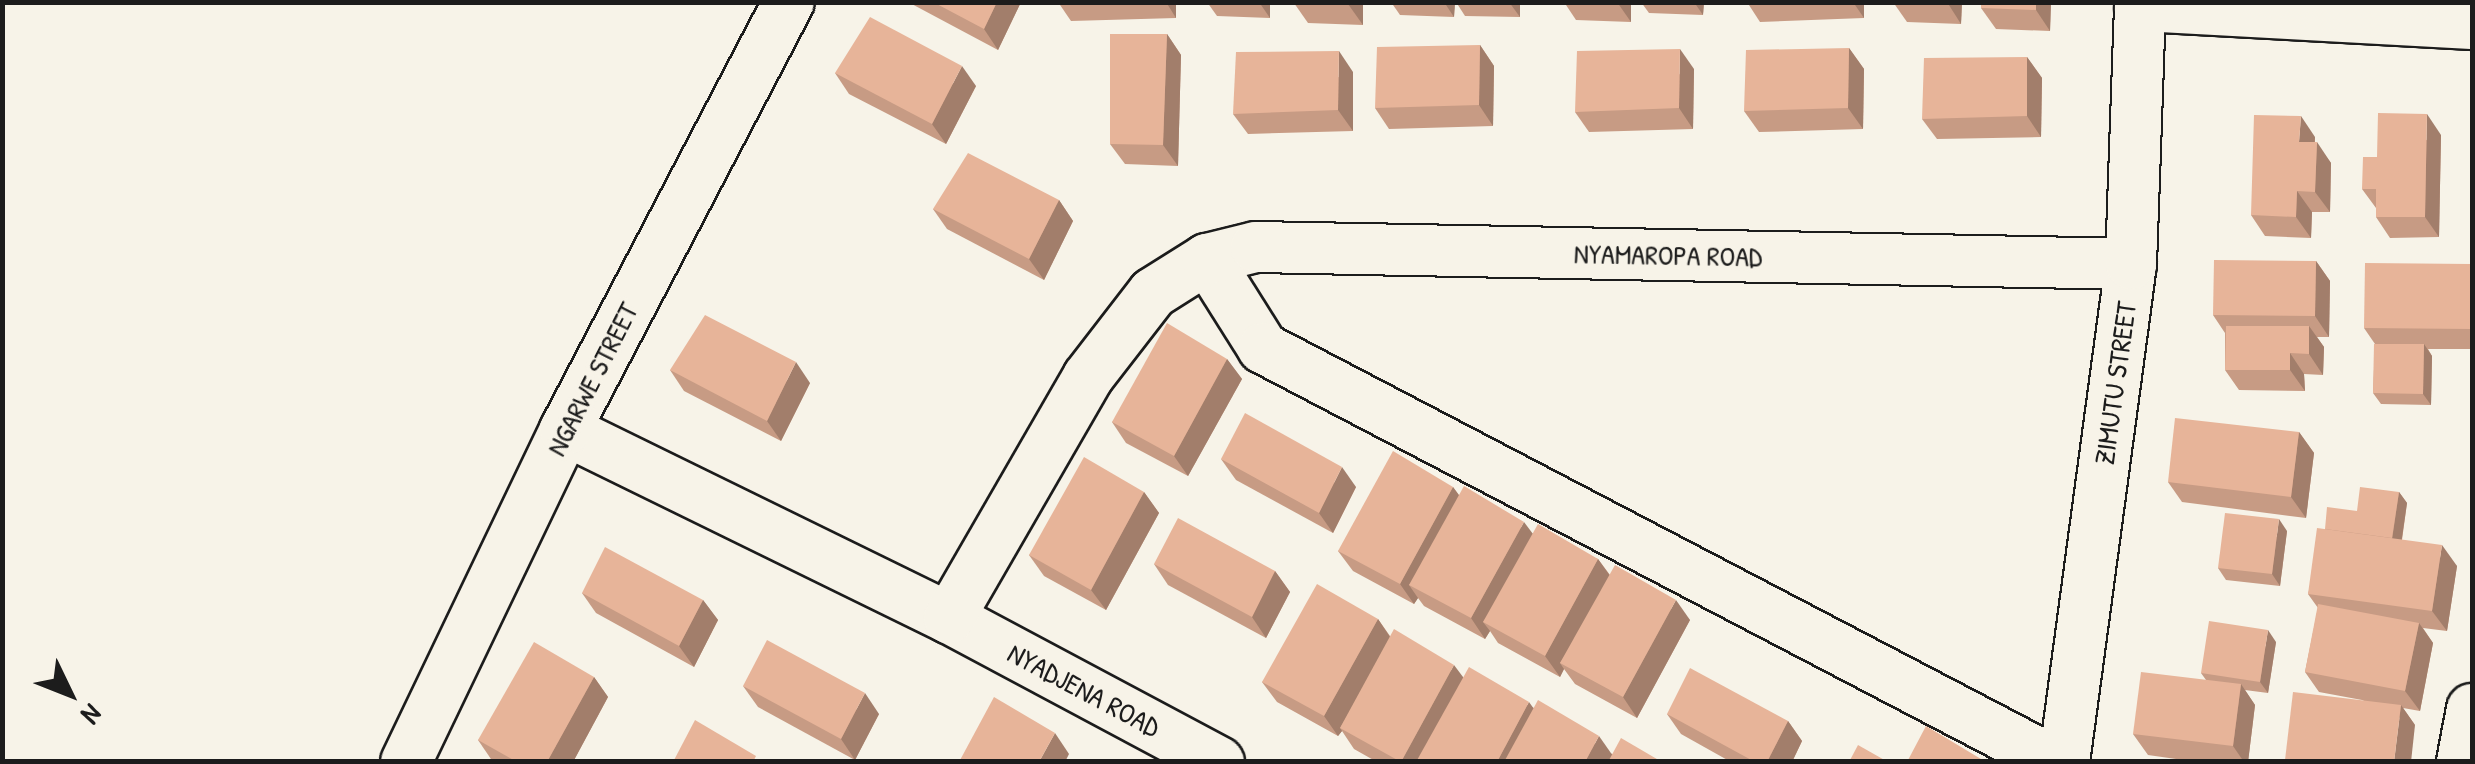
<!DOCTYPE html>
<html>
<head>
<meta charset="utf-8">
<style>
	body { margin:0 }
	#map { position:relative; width:2475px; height:764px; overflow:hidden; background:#f7f3e8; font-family:"Patrick Hand",sans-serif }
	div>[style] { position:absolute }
	.roads { filter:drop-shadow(2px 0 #1c1c1c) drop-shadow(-2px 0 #1c1c1c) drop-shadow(0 2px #1c1c1c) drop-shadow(0 -2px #1c1c1c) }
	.minor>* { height:50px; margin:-25px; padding:0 25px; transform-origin:25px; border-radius:25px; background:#f7f3e8 }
	.wall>* { inset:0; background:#c79b84 }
	.shaded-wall>* { inset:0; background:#a27e6b }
	.building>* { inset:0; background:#e7b499 }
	span { translate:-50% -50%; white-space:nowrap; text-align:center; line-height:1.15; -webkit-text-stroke:8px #f7f3e8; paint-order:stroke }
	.street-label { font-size:28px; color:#1c1c1c }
	.frame { position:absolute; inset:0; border:5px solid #1c1c1c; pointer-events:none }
	.north { position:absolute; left:20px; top:644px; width:100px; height:100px; -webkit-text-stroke:8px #f7f3e8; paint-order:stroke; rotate:133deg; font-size:28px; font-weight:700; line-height:40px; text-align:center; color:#1c1c1c }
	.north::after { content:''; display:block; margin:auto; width:35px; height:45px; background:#1c1c1c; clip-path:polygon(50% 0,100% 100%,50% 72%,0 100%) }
</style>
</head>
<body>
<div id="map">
	<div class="roads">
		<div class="minor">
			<div style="left:2140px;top:6px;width:332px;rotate:3.1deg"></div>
			<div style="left:1207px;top:259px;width:105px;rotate:57.8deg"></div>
			<div style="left:1263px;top:348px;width:894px;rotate:27.6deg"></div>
			<div style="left:565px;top:430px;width:428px;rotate:26.1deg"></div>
			<div style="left:949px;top:618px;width:306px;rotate:28.1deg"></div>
			<div style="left:949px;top:618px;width:278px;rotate:-60deg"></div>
			<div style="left:1088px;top:377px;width:106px;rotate:-52.3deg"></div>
			<div style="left:1153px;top:293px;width:64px;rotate:-32.2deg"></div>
			<div style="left:1207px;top:259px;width:50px;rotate:-13.8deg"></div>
			<div style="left:1256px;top:247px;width:875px;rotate:1.11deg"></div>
			<div style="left:406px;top:762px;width:368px;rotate:-64.4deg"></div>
			<div style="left:565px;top:430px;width:483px;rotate:-62.4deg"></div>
			<div style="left:2064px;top:762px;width:502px;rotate:-82.34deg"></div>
			<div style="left:2131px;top:264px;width:262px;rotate:-88deg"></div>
			<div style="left:2462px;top:762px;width:54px;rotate:-79.3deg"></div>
		</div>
	</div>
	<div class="wall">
		<div style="clip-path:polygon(908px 2px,1021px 2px,998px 50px)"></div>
		<div style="clip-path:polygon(1058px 2px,1176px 2px,1176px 18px,1071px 21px)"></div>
		<div style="clip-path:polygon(1207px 2px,1270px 2px,1270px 18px,1217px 16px)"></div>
		<div style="clip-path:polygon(1363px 2px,1363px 25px,1308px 23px,1294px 3px)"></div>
		<div style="clip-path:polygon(1391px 2px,1455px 2px,1454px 17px,1400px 15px)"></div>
		<div style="clip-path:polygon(1456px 2px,1520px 2px,1520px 17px,1465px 16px)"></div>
		<div style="clip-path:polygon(1564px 2px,1631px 2px,1631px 22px,1576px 20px)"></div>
		<div style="clip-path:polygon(1641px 2px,1704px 2px,1703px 15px,1649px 13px)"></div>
		<div style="clip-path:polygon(1747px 2px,1864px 2px,1864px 18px,1760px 22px)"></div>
		<div style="clip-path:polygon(1893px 2px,1962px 2px,1961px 24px,1907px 22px)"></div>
		<div style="clip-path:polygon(1981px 2px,2051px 2px,2050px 31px,1996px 29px,1981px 8px)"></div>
		<div style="clip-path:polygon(1167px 34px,1181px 55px,1178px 166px,1125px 164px,1110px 144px)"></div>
		<div style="clip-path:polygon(1480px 45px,1494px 66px,1493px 126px,1389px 129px,1375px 108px)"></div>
		<div style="clip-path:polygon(1849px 48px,1864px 69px,1863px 129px,1759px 132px,1744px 111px)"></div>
		<div style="clip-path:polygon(2027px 57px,2042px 78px,2041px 137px,1937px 139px,1922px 119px)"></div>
		<div style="clip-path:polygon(1694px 69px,1693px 129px,1589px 132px,1575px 112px)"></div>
		<div style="clip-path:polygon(1353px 72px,1353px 131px,1248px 134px,1233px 114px)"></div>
		<div style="clip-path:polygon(835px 73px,976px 86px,946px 144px,849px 94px)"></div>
		<div style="clip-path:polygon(2441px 135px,2439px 237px,2390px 238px,2376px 217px,2376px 208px,2362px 189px,2377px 157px)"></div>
		<div style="clip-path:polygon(2315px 137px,2315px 142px,2331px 163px,2330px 212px,2312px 212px,2311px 238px,2265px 236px,2251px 215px)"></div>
		<div style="clip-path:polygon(1059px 200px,1073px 221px,1044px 280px,947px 229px,933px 209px)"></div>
		<div style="clip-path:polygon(2316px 261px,2330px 281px,2329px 337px,2317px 337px,2324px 347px,2323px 375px,2304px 374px,2305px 391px,2239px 390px,2225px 370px,2225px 333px,2213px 315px)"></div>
		<div style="clip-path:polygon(2472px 266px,2472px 349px,2428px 349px,2432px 356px,2431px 405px,2381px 404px,2373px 393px,2375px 344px,2364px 328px)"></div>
		<div style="clip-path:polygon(1227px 359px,1242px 379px,1188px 476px,1126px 443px,1112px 422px)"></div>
		<div style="clip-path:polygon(670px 370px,810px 383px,781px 441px,684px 391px)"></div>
		<div style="clip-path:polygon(2299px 432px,2314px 453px,2306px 518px,2182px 502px,2168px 482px)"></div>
		<div style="clip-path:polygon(1221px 459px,1356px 487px,1333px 533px,1236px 480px)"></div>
		<div style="clip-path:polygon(1453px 487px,1459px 495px,1533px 534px,1598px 559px,1610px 575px,1690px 620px,1637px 718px,1575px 684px,1564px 669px,1560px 677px,1498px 643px,1490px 631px,1485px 639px,1424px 606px,1418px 598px,1414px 604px,1353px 571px,1338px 551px)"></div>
		<div style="clip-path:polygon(1144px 492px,1159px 513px,1106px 610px,1044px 576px,1029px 555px)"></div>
		<div style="clip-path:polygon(2399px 492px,2407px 503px,2402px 540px,2457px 566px,2447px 631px,2423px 628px,2433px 643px,2420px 711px,2403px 708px,2415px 725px,2362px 700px,2319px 692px,2305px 672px,2318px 608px,2308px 594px,2325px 529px,2357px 511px)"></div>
		<div style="clip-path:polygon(2287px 531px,2280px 586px,2226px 580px,2218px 568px)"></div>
		<div style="clip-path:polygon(1154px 564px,1275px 571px,1290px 592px,1266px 638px,1168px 585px)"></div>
		<div style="clip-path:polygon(582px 593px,703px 600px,718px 620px,694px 667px,596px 613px)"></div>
		<div style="clip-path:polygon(1378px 619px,1390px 636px,1463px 678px,1534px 708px,1612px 754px,1662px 762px,1377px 762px,1354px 749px,1342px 731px,1338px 736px,1277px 702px,1262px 682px)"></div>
		<div style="clip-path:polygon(2276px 642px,2268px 693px,2245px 690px,2255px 705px,2248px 762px,2197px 762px,2148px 755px,2133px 734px,2206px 680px,2201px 673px)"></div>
		<div style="clip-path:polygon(594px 677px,608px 697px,573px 762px,493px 762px,478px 740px)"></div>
		<div style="clip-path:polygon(743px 686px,879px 714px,855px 760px,758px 707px)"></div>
		<div style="clip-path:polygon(1667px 714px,1788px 721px,1802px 741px,1792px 762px,1731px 762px,1681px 734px)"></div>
	</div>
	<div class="shaded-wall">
		<div style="clip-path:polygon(997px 2px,1021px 2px,998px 50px,984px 29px)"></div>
		<div style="clip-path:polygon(1166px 2px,1176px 2px,1176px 18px)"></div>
		<div style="clip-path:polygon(1259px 2px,1270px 2px,1270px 18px)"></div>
		<div style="clip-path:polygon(1348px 2px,1363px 2px,1363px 25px,1348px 4px)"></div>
		<div style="clip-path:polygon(1444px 2px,1455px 2px,1454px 17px)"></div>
		<div style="clip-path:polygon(1509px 2px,1520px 2px,1520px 17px)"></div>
		<div style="clip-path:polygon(1617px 2px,1631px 2px,1631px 22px)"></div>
		<div style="clip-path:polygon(1694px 2px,1704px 2px,1703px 15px)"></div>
		<div style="clip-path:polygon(1853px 2px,1864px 2px,1864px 18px)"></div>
		<div style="clip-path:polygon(1947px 2px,1962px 2px,1961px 24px)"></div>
		<div style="clip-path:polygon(2036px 2px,2051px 2px,2050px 31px,2036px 10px)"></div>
		<div style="clip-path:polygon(1167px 34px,1181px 55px,1178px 166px,1163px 145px)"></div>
		<div style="clip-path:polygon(1480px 45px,1494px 66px,1493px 126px,1479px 105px)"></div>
		<div style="clip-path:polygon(1849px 48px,1864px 69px,1863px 129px,1848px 108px)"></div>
		<div style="clip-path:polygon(1680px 49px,1694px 69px,1693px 129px,1679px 108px)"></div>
		<div style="clip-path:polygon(1339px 51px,1353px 72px,1353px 131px,1338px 110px)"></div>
		<div style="clip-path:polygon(2027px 57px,2042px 78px,2041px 137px,2027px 116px)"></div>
		<div style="clip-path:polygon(962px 66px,976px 86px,946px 144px,932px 124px)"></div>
		<div style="clip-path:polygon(2427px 114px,2441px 135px,2439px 237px,2425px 217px)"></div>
		<div style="clip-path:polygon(2301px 116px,2315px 137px,2313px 162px,2299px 142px)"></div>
		<div style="clip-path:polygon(2317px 142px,2331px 163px,2330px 212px,2315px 192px)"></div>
		<div style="clip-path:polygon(2297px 191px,2312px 212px,2311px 238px,2296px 217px)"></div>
		<div style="clip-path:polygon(1059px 200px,1073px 221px,1044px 280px,1029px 259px)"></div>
		<div style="clip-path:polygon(2316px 261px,2330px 281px,2329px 337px,2315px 316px)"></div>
		<div style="clip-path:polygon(2471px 264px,2472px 266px,2472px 333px,2470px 329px)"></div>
		<div style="clip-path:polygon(2309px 326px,2324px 347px,2323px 375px,2309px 354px)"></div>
		<div style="clip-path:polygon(2424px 344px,2432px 356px,2431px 405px,2423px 394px)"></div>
		<div style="clip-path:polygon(2290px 353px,2304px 374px,2305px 391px,2290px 370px)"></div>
		<div style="clip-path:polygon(1227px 359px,1242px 379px,1188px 476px,1174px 456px)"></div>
		<div style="clip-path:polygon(796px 362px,810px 383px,781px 441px,767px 421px)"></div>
		<div style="clip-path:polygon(2299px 432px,2314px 453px,2306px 518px,2291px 497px)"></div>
		<div style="clip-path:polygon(1342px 467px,1356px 487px,1333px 533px,1319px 513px)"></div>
		<div style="clip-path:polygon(1453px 487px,1468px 508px,1409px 585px,1418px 598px,1414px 604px,1400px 584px)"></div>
		<div style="clip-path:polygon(1144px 492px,1159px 513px,1106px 610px,1091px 590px)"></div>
		<div style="clip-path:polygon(2399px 492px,2407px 503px,2399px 558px,2391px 547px)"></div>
		<div style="clip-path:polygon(2279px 519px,2287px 531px,2280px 586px,2272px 574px)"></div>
		<div style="clip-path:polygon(1524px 522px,1539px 542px,1483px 622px,1490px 631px,1485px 639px,1471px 618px)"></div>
		<div style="clip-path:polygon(2442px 545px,2457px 566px,2447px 631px,2432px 611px)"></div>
		<div style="clip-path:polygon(1598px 559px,1613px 580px,1560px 663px,1564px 669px,1560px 677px,1545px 656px)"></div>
		<div style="clip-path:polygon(1275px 571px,1290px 592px,1266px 638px,1252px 617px)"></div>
		<div style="clip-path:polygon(703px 600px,718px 620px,694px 667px,679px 646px)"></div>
		<div style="clip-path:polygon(1676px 600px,1690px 620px,1637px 718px,1623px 697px)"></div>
		<div style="clip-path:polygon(1378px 619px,1392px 640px,1340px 728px,1342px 731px,1338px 736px,1324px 716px)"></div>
		<div style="clip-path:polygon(2419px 623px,2433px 643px,2420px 711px,2405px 691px)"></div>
		<div style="clip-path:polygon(2268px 630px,2276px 642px,2268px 693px,2260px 682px)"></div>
		<div style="clip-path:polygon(1454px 665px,1469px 685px,1427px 762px,1401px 762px)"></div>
		<div style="clip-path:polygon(594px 677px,608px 697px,573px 762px,547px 762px)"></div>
		<div style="clip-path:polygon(2241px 684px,2255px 705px,2248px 762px,2244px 762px,2233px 746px)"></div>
		<div style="clip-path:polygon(865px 693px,879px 714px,855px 760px,841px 739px)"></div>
		<div style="clip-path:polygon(1529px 702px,1544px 723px,1522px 762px,1497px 762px)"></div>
		<div style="clip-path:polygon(2401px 705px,2415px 725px,2411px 762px,2394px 762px)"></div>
		<div style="clip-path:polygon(1788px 721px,1802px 741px,1792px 762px,1767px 762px)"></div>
		<div style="clip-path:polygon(1055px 733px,1069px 754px,1065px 762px,1039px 762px)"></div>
		<div style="clip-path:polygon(1599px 736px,1613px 756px,1610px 762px,1585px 762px)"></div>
	</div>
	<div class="building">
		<div style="clip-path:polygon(933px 2px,997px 2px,984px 29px)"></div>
		<div style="clip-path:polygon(1294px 2px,1348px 2px,1348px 4px)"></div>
		<div style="clip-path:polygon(1981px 2px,2036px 2px,2036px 10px,1981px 8px)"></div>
		<div style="clip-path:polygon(870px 17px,962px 66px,932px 124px,835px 73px)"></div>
		<div style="clip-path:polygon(1110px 34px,1167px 34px,1163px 145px,1110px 144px)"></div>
		<div style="clip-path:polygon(1480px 45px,1479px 105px,1375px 108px,1377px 47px)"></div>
		<div style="clip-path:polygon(1849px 48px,1848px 108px,1744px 111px,1746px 50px)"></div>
		<div style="clip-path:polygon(1680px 49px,1679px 108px,1575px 112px,1577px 51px)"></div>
		<div style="clip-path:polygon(1339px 51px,1338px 110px,1233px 114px,1236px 52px)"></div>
		<div style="clip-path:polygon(2027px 57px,2027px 116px,1922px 119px,1924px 58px)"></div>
		<div style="clip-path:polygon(2378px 113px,2427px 114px,2425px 217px,2376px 217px,2376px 189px,2362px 189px,2363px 157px,2377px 157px)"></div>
		<div style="clip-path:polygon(2254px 115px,2301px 116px,2299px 142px,2317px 142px,2315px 192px,2297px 191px,2296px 217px,2251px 215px)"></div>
		<div style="clip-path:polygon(968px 153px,1059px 200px,1029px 259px,933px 209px)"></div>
		<div style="clip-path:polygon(2214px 260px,2316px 261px,2315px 316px,2213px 315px)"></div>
		<div style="clip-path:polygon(2365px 263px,2471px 264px,2470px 329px,2364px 328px)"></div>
		<div style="clip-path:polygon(705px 315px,796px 362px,767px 421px,670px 370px)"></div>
		<div style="clip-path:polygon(1167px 323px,1227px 359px,1174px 456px,1112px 422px)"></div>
		<div style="clip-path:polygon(2226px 326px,2309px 326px,2309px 354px,2290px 353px,2290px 370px,2225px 370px)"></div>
		<div style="clip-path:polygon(2374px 344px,2424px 344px,2423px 394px,2373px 393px)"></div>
		<div style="clip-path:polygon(1245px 413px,1342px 467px,1319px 513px,1221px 459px)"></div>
		<div style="clip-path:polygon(2175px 418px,2299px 432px,2291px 497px,2168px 482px)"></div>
		<div style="clip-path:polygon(1393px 451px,1453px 487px,1400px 584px,1338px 551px)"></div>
		<div style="clip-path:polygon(1084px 457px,1144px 492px,1091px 590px,1029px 555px)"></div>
		<div style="clip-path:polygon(1464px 486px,1524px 522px,1471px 618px,1409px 585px)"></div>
		<div style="clip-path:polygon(2360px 487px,2399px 492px,2392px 538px,2325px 529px,2327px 507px,2357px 511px)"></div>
		<div style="clip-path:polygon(2225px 513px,2279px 519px,2272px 574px,2218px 568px)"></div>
		<div style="clip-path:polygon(1178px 518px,1275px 571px,1252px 617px,1154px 564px)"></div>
		<div style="clip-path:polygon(1538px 524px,1598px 559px,1545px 656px,1483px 622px)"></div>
		<div style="clip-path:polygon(2317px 528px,2442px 545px,2432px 611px,2308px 594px)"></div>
		<div style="clip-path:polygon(605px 547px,703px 600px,679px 646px,582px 593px)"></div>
		<div style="clip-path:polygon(1615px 565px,1676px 600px,1623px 697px,1560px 663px)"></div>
		<div style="clip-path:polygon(1317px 584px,1378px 619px,1324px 716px,1262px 682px)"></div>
		<div style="clip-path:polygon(2318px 604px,2419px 623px,2405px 691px,2305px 672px)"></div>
		<div style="clip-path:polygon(2209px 621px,2268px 630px,2260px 682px,2201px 673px)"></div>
		<div style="clip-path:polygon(1394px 629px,1454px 665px,1401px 762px,1340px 728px)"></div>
		<div style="clip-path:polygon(767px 640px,865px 693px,841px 739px,743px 686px)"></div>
		<div style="clip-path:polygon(534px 642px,594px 677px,547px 762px,517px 762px,478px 740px)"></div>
		<div style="clip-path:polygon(1469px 667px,1529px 702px,1497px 762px,1416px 762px)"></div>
		<div style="clip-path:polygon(1690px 668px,1788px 721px,1767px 762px,1755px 762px,1667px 714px)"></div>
		<div style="clip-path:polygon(2141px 672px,2241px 684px,2233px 746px,2133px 734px)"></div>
		<div style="clip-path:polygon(2293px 692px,2401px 705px,2394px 762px,2299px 762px,2285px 760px)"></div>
		<div style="clip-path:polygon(994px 697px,1055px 733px,1039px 762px,959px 762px)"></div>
		<div style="clip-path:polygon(1538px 700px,1599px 736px,1585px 762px,1504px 762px)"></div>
		<div style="clip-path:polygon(695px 720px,756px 756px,753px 762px,673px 762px)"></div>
		<div style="clip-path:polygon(1926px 726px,1986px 762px,1907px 762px)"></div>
		<div style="clip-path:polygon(1621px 738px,1662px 762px,1608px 762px)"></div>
		<div style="clip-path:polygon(1858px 745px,1888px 762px,1849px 762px)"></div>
	</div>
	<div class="street-label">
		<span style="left:1668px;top:255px;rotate:1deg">NYAMAROPA ROAD</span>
		<span style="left:592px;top:379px;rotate:-63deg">NGARWE STREET</span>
		<span style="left:2115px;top:383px;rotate:-82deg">ZIMUTU STREET</span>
		<span style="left:1084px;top:690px;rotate:28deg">NYADJENA ROAD</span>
	</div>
	<div class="frame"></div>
	<div class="north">N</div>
</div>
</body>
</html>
